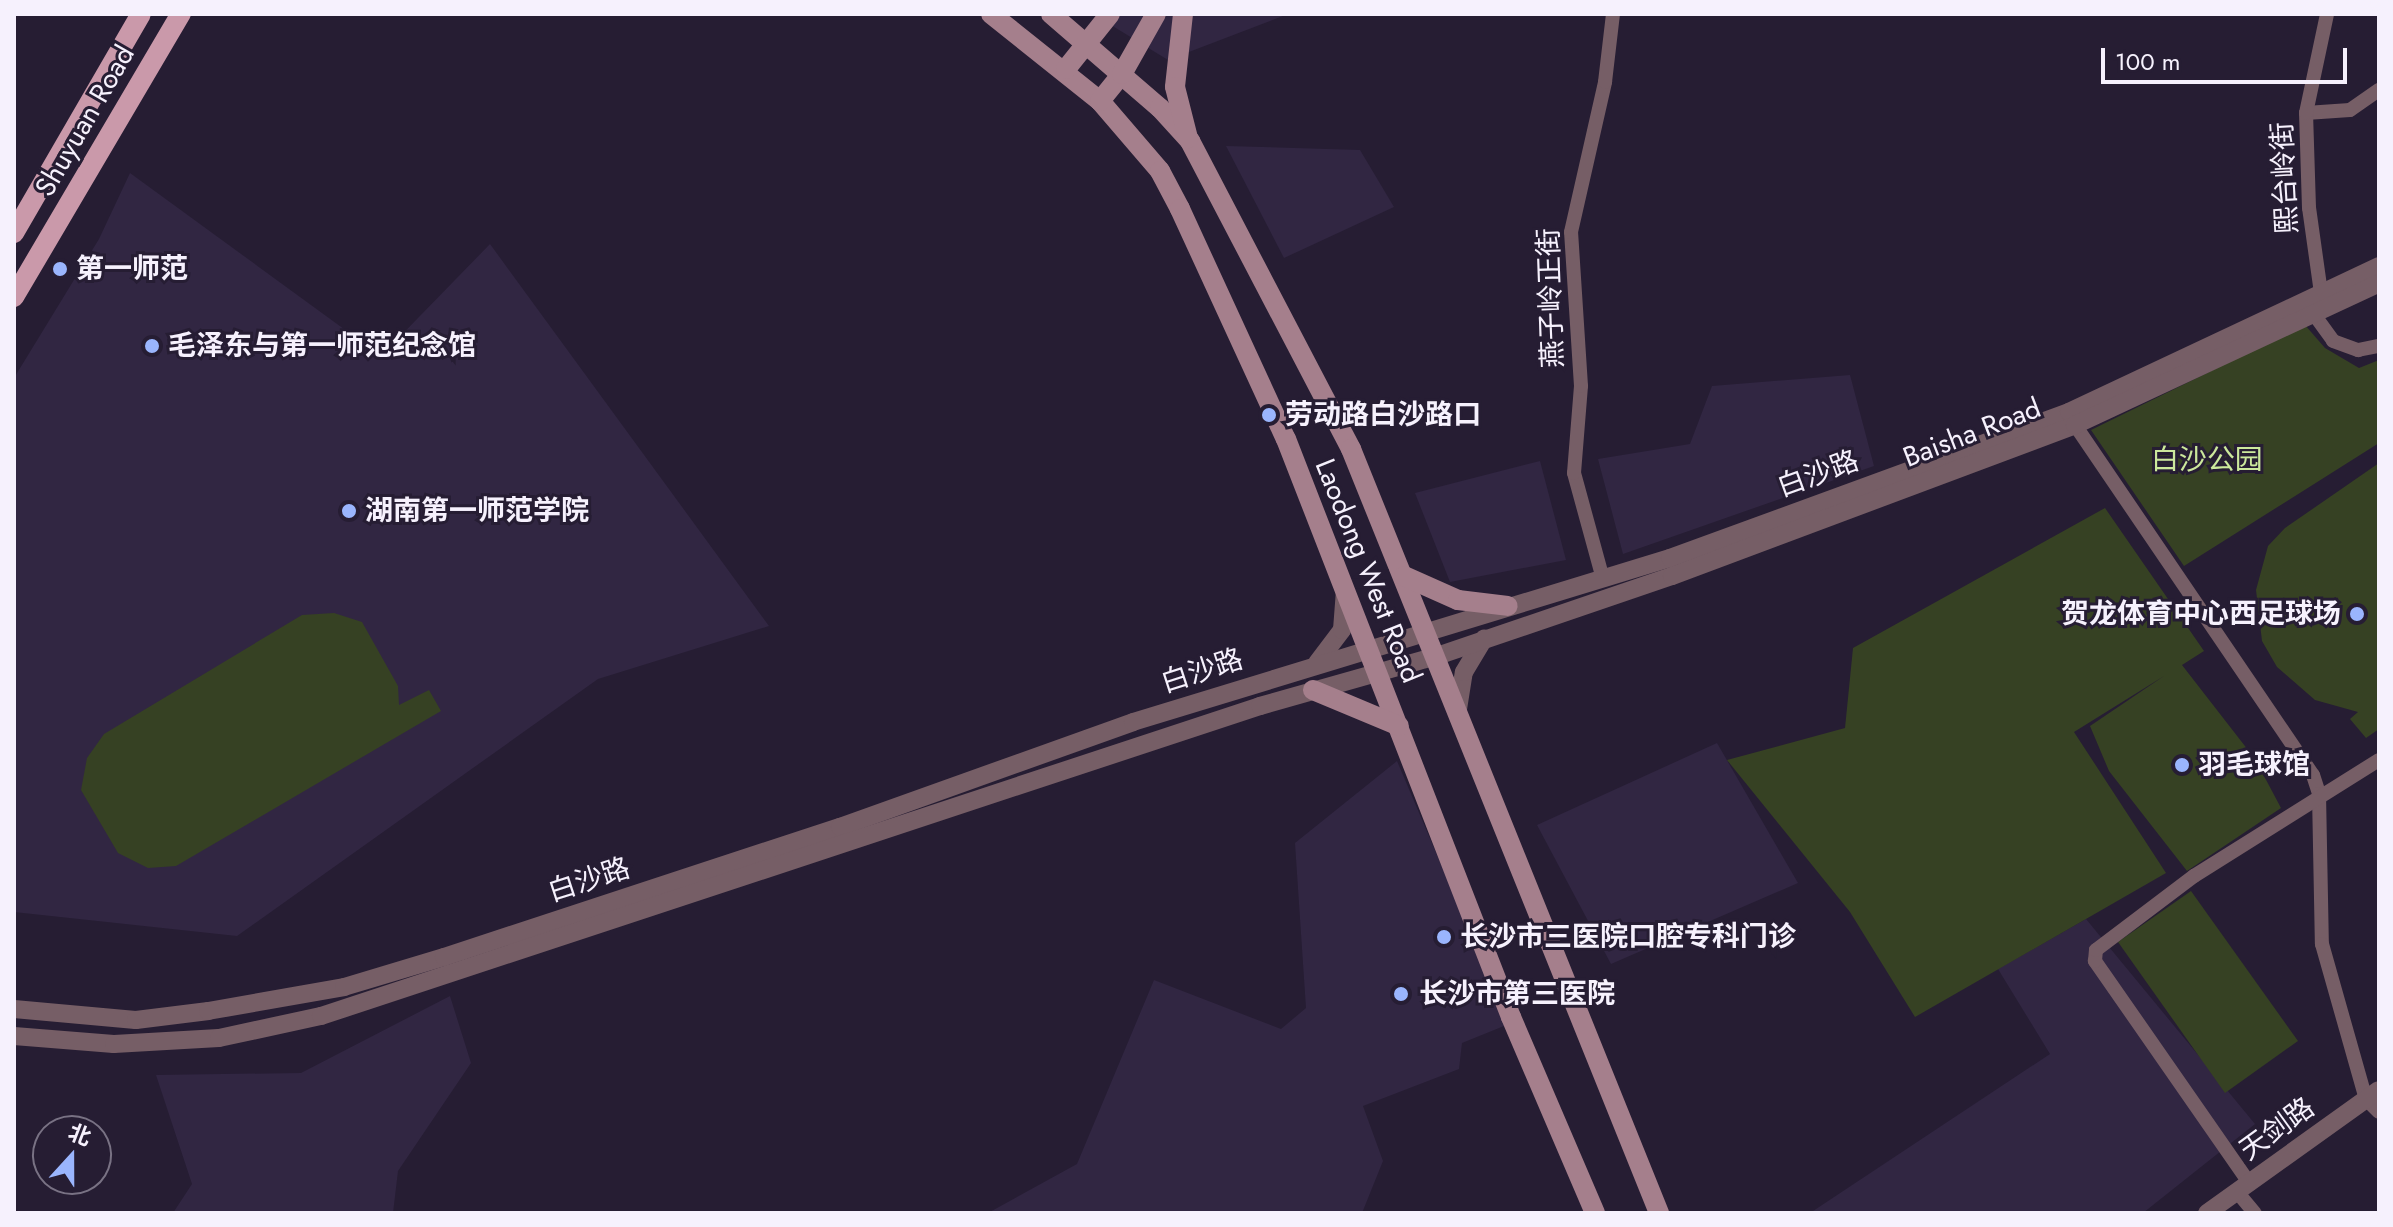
<!DOCTYPE html>
<html>
<head>
<meta charset="utf-8">
<style>
	body { margin:0 }
	#map { position:relative; width:2393px; height:1227px; overflow:hidden; background:#261d33; font-family:Jost,"Noto Sans SC",sans-serif }
	div>[style] { position:absolute }
	.built>* { inset:0; background:#312642 }
	.green>* { inset:0; background:#364123 }
	.minor>* { height:14px; margin:-7px; padding:0 7px; transform-origin:7px; border-radius:7px; background:#765e66 }
	.tertiary>* { height:18px; margin:-9px; padding:0 9px; transform-origin:9px; border-radius:9px; background:#765e66 }
	.secondary>* { height:20px; margin:-10px; padding:0 10px; transform-origin:10px; border-radius:10px; background:#a57f8c }
	.primary>* { height:20px; margin:-10px; padding:0 10px; transform-origin:10px; border-radius:10px; background:#ca99aa }
	.dots>* { width:22px; height:22px; translate:-50% -50%; box-sizing:border-box; border:4px solid #261d33; border-radius:50% }
	span { translate:-50% -50%; white-space:nowrap; text-align:center; line-height:1.15; -webkit-text-stroke:6px #261d33; paint-order:stroke }
	.street-label { font-size:28px; color:#f6f1fd }
	.poi-label { font-size:28px; color:#f6f1fd; font-weight:700 }
	.left { translate:0 -50%; text-align:left }
	.right { translate:-100% -50%; text-align:right }
	.park-label { font-size:28px; color:#cce99c }
	.frame { position:absolute; inset:0; border:16px solid #f6f1fd; pointer-events:none }
	.north { position:absolute; left:32px; top:1115px; width:80px; height:80px; box-sizing:border-box; background:#261d33; border:2px solid #797284; border-radius:50%; rotate:21deg; font-size:22px; font-weight:700; line-height:32px; text-align:center; color:#f6f1fd }
	.north::after { content:''; display:block; margin:auto; width:28px; height:36px; background:#9ab5fd; clip-path:polygon(50% 0,100% 100%,50% 72%,0 100%) }
	.scale { position:absolute; left:2101px; top:48px; width:246px; height:36px; box-sizing:border-box; border:4px solid #f6f1fd; border-top:0; padding-left:10px; font-size:24px; line-height:28px; white-space:nowrap; color:#f6f1fd; -webkit-text-stroke:6px #261d33; paint-order:stroke }
</style>
</head>
<body>
<div id="map">
	<div class="built">
		<div style="clip-path:polygon(1093px 14px,1288px 14px,1168px 60px)"></div>
		<div style="clip-path:polygon(1226px 146px,1360px 150px,1394px 207px,1284px 258px)"></div>
		<div style="clip-path:polygon(130px 173px,381px 356px,490px 244px,769px 626px,598px 679px,237px 936px,14px 912px,14px 378px,99px 239px)"></div>
		<div style="clip-path:polygon(1850px 375px,1874px 466px,1623px 554px,1598px 459px,1690px 444px,1712px 386px)"></div>
		<div style="clip-path:polygon(1540px 461px,1566px 560px,1450px 582px,1415px 493px)"></div>
		<div style="clip-path:polygon(1717px 743px,1798px 883px,1611px 964px,1537px 825px)"></div>
		<div style="clip-path:polygon(1397px 761px,1509px 1024px,1462px 1043px,1459px 1069px,1363px 1106px,1383px 1161px,1362px 1213px,988px 1213px,1077px 1164px,1154px 980px,1281px 1029px,1306px 1008px,1295px 843px)"></div>
		<div style="clip-path:polygon(2086px 919px,2255px 1124px,2143px 1213px,1810px 1213px,2050px 1054px,1998px 969px)"></div>
		<div style="clip-path:polygon(450px 996px,471px 1063px,398px 1171px,393px 1213px,173px 1213px,192px 1184px,156px 1075px,301px 1073px)"></div>
	</div>
	<div class="green">
		<div style="clip-path:polygon(2305px 325px,2325px 348px,2359px 368px,2379px 360px,2379px 443px,2184px 566px,2091px 430px)"></div>
		<div style="clip-path:polygon(2379px 463px,2379px 729px,2366px 738px,2350px 719px,2358px 712px,2315px 700px,2277px 667px,2262px 641px,2256px 590px,2268px 546px,2285px 528px)"></div>
		<div style="clip-path:polygon(2105px 508px,2204px 651px,2182px 665px,2255px 759px,2281px 808px,2187px 871px,2109px 771px,2090px 726px,2164px 676px,2074px 732px,2166px 873px,1915px 1017px,1850px 912px,1727px 760px,1845px 728px,1853px 648px)"></div>
		<div style="clip-path:polygon(334px 613px,362px 622px,398px 686px,399px 705px,429px 690px,441px 711px,176px 866px,148px 868px,118px 853px,81px 790px,87px 758px,104px 734px,302px 615px)"></div>
		<div style="clip-path:polygon(2191px 891px,2298px 1041px,2225px 1093px,2118px 942px)"></div>
	</div>
	<div class="minor">
		<div style="left:2306px;top:113px;width:44px;rotate:-3.9deg"></div>
		<div style="left:2350px;top:110px;width:35px;rotate:-35deg"></div>
		<div style="left:2321px;top:293px;width:86px;rotate:-98deg"></div>
		<div style="left:2309px;top:208px;width:95px;rotate:-91.8deg"></div>
		<div style="left:2306px;top:113px;width:101px;rotate:-78deg"></div>
		<div style="left:2313px;top:313px;width:34px;rotate:54deg"></div>
		<div style="left:2333px;top:341px;width:27px;rotate:20deg"></div>
		<div style="left:2358px;top:350px;width:21px;rotate:-11deg"></div>
		<div style="left:2075px;top:425px;width:423px;rotate:55.8deg"></div>
		<div style="left:2313px;top:775px;width:20px;rotate:72deg"></div>
		<div style="left:2319px;top:794px;width:150px;rotate:88.9deg"></div>
		<div style="left:2322px;top:944px;width:161px;rotate:74.2deg"></div>
		<div style="left:2366px;top:1099px;width:18px;rotate:45deg"></div>
		<div style="left:1603px;top:579px;width:110px;rotate:-105.3deg"></div>
		<div style="left:1574px;top:473px;width:87px;rotate:-85.4deg"></div>
		<div style="left:1581px;top:386px;width:154px;rotate:-93.7deg"></div>
		<div style="left:1571px;top:232px;width:154px;rotate:-77.2deg"></div>
		<div style="left:1605px;top:82px;width:68px;rotate:-83.3deg"></div>
		<div style="left:2250px;top:1184px;width:272px;rotate:-124.8deg"></div>
		<div style="left:2095px;top:961px;width:11px;rotate:-85deg"></div>
		<div style="left:2096px;top:950px;width:123px;rotate:-37.1deg"></div>
		<div style="left:2194px;top:876px;width:218px;rotate:-32.1deg"></div>
		<div style="left:2238px;top:1193px;width:26px;rotate:50deg"></div>
	</div>
	<div class="tertiary">
		<div style="left:1317px;top:663px;width:41px;rotate:-52.9deg"></div>
		<div style="left:1342px;top:630px;width:40px;rotate:-85.7deg"></div>
		<div style="left:1458px;top:709px;width:37px;rotate:-81deg"></div>
		<div style="left:1464px;top:672px;width:39px;rotate:-59deg"></div>
		<div style="left:14px;top:1009px;width:122px;rotate:5.2deg"></div>
		<div style="left:136px;top:1020px;width:73px;rotate:-7.1deg"></div>
		<div style="left:208px;top:1011px;width:138px;rotate:-10deg"></div>
		<div style="left:344px;top:987px;width:104px;rotate:-16.7deg"></div>
		<div style="left:444px;top:957px;width:417px;rotate:-18.2deg"></div>
		<div style="left:840px;top:827px;width:311px;rotate:-19.7deg"></div>
		<div style="left:1133px;top:722px;width:561px;rotate:-16.98deg"></div>
		<div style="left:1670px;top:558px;width:425px;rotate:-20.1deg"></div>
		<div style="left:2069px;top:412px;width:343px;rotate:-25.2deg"></div>
		<div style="left:14px;top:1036px;width:100px;rotate:4.6deg"></div>
		<div style="left:114px;top:1044px;width:105px;rotate:-3.3deg"></div>
		<div style="left:219px;top:1038px;width:104px;rotate:-12.2deg"></div>
		<div style="left:321px;top:1016px;width:989px;rotate:-18.27deg"></div>
		<div style="left:1260px;top:706px;width:184px;rotate:-15.8deg"></div>
		<div style="left:1437px;top:656px;width:248px;rotate:-18.8deg"></div>
		<div style="left:1672px;top:576px;width:430px;rotate:-20.5deg"></div>
		<div style="left:2075px;top:425px;width:336px;rotate:-25deg"></div>
		<div style="left:2207px;top:1213px;width:211px;rotate:-35.6deg"></div>
	</div>
	<div class="secondary">
		<div style="left:991px;top:14px;width:139px;rotate:38.6deg"></div>
		<div style="left:1100px;top:101px;width:92px;rotate:49.4deg"></div>
		<div style="left:1160px;top:171px;width:43px;rotate:62.2deg"></div>
		<div style="left:1180px;top:209px;width:253px;rotate:65.3deg"></div>
		<div style="left:1286px;top:439px;width:620px;rotate:68.73deg"></div>
		<div style="left:1511px;top:1017px;width:213px;rotate:66.8deg"></div>
		<div style="left:1051px;top:14px;width:144px;rotate:40.8deg"></div>
		<div style="left:1160px;top:108px;width:45px;rotate:47.7deg"></div>
		<div style="left:1190px;top:141px;width:348px;rotate:62.4deg"></div>
		<div style="left:1351px;top:449px;width:824px;rotate:68.04deg"></div>
		<div style="left:1183px;top:14px;width:73px;rotate:96.3deg"></div>
		<div style="left:1175px;top:87px;width:53px;rotate:75.7deg"></div>
		<div style="left:1066px;top:69px;width:70px;rotate:-51.3deg"></div>
		<div style="left:1100px;top:101px;width:35px;rotate:-51deg"></div>
		<div style="left:1122px;top:74px;width:69px;rotate:-60.5deg"></div>
		<div style="left:1404px;top:576px;width:59px;rotate:24deg"></div>
		<div style="left:1458px;top:600px;width:50px;rotate:6.8deg"></div>
		<div style="left:1313px;top:690px;width:93px;rotate:22.7deg"></div>
	</div>
	<div class="primary">
		<div style="left:14px;top:233px;width:253px;rotate:-59.9deg"></div>
		<div style="left:14px;top:297px;width:329px;rotate:-59.5deg"></div>
	</div>
	<div class="dots">
		<div style="left:60px;top:269px;background:#9ab5fd"></div>
		<div style="left:152px;top:346px;background:#9ab5fd"></div>
		<div style="left:1269px;top:415px;background:#9ab5fd"></div>
		<div style="left:349px;top:511px;background:#9ab5fd"></div>
		<div style="left:2357px;top:614px;background:#9ab5fd"></div>
		<div style="left:2182px;top:765px;background:#9ab5fd"></div>
		<div style="left:1444px;top:937px;background:#9ab5fd"></div>
		<div style="left:1401px;top:994px;background:#9ab5fd"></div>
	</div>
	<div class="street-label">
		<span style="left:85px;top:121px;rotate:-60deg">Shuyuan Road</span>
		<span style="left:2285px;top:178px;rotate:-93deg">熙台岭街</span>
		<span style="left:1551px;top:298px;rotate:-92deg">燕子岭正街</span>
		<span style="left:1972px;top:433px;rotate:-21deg">Baisha Road</span>
		<span style="left:1818px;top:474px;rotate:-20deg">白沙路</span>
		<span style="left:1368px;top:571px;rotate:68deg">Laodong West Road</span>
		<span style="left:1202px;top:671px;rotate:-18deg">白沙路</span>
		<span style="left:589px;top:880px;rotate:-18deg">白沙路</span>
		<span style="left:2277px;top:1129px;rotate:-36deg">天剑路</span>
	</div>
	<div class="poi-label">
		<span class="left" style="left:76px;top:269px">第一师范</span>
		<span class="left" style="left:168px;top:346px">毛泽东与第一师范纪念馆</span>
		<span class="left" style="left:1285px;top:415px">劳动路白沙路口</span>
		<span class="left" style="left:365px;top:511px">湖南第一师范学院</span>
		<span class="right" style="left:2341px;top:614px">贺龙体育中心西足球场</span>
		<span class="left" style="left:2198px;top:765px">羽毛球馆</span>
		<span class="left" style="left:1460px;top:937px">长沙市三医院口腔专科门诊</span>
		<span class="left" style="left:1419px;top:994px">长沙市第三医院</span>
	</div>
	<div class="park-label">
		<span style="left:2207px;top:460px">白沙公园</span>
	</div>
	<div class="frame"></div>
	<div class="north">北</div>
	<div class="scale">100 m</div>
</div>
</body>
</html>
